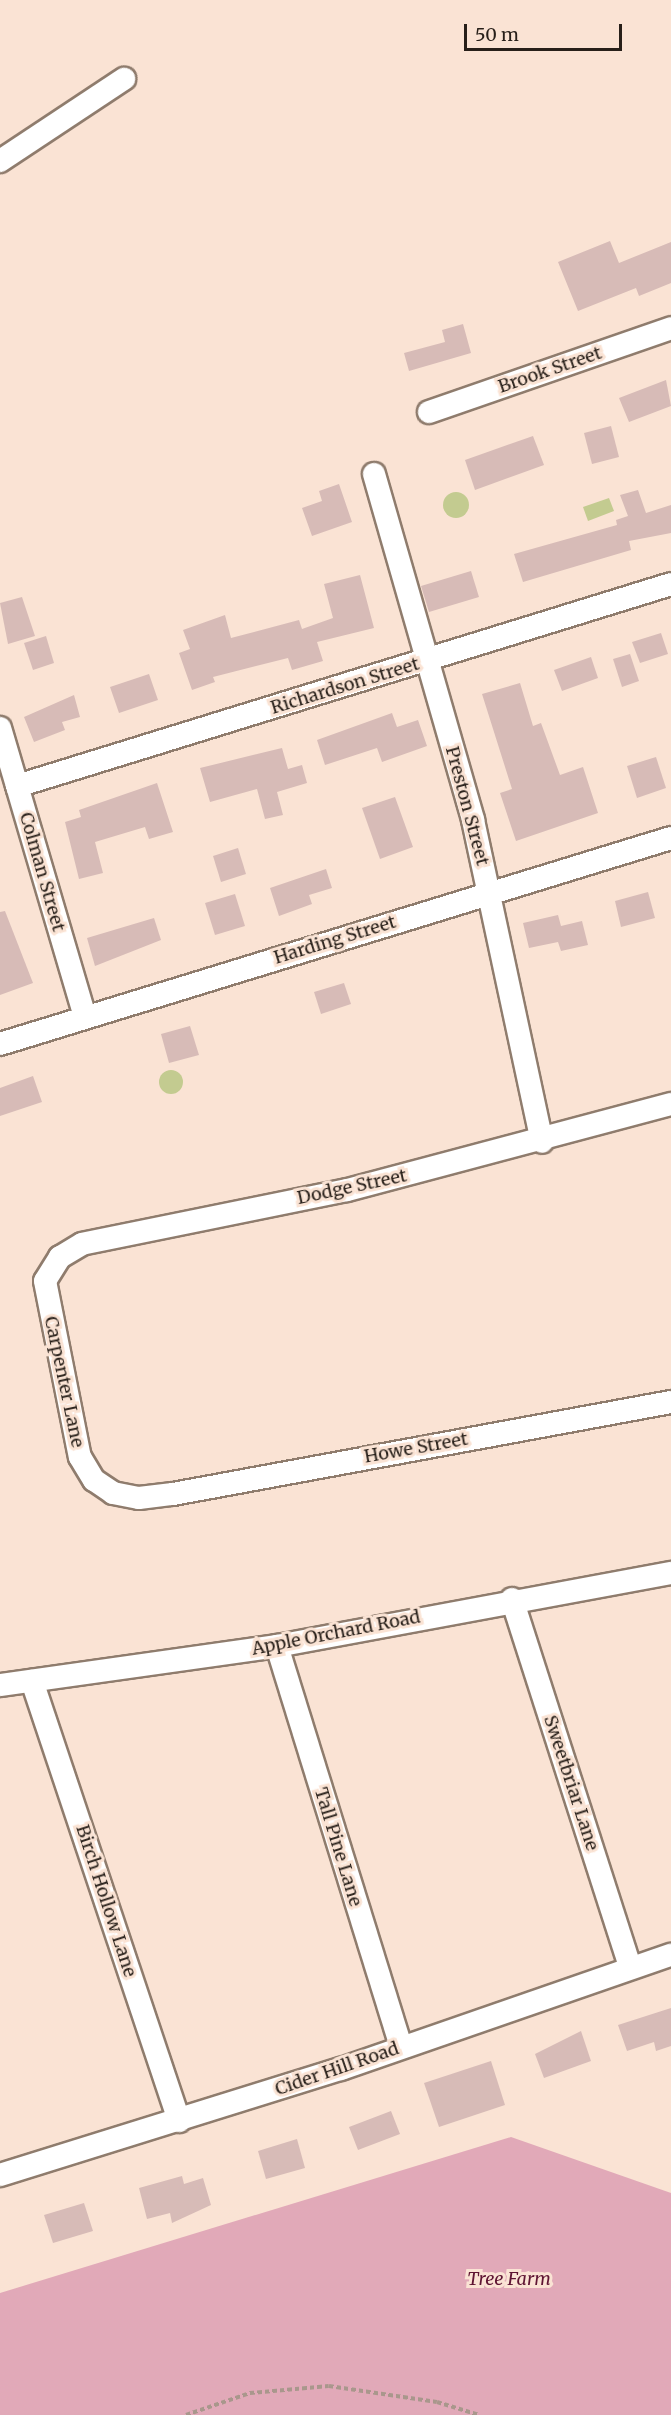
<!DOCTYPE html>
<html>
<head>
<meta charset="utf-8">
<style>
	body { margin:0 }
	#map { position:relative; width:671px; height:2415px; overflow:hidden; background:#fae3d4; font-family:Merriweather,serif }
	div>[style] { position:absolute }
	.green>* { inset:0; background:#e1a9b8 }
	.water>* { inset:0; background:#c3cb90 }
	.round { border-radius:50% }
	.building>* { inset:0; background:#d7bbb7 }
	.path>* { height:4px; margin-top:-2px; transform-origin:0; background:repeating-linear-gradient(90deg,#a9978c 0 4.5px,transparent 0 7.5px) }
	.roads { filter:drop-shadow(2px 0 #8f7c6d) drop-shadow(-2px 0 #8f7c6d) drop-shadow(0 2px #8f7c6d) drop-shadow(0 -2px #8f7c6d) }
	.street>* { height:22px; margin:-11px; padding:0 11px; transform-origin:11px; border-radius:11px; background:#fff }
	span { translate:-50% -50%; white-space:nowrap; text-align:center; line-height:1.15; -webkit-text-stroke:6px #fae3d4; paint-order:stroke }
	.street-label { font-size:18px; color:#271f19 }
	.park-label { font-size:18px; color:#5f1533; font-style:italic }
	.scale { position:absolute; left:464px; top:24px; width:158px; height:27px; box-sizing:border-box; border:3px solid #271f19; border-top:0; padding-left:8px; font-size:18px; line-height:21px; white-space:nowrap; color:#271f19; -webkit-text-stroke:4px #fae3d4; paint-order:stroke }
</style>
</head>
<body>
<div id="map">
	<div class="green">
		<div style="clip-path:polygon(511px 2137px,671px 2193px,671px 2415px,0 2415px,0 2293px)"></div>
	</div>
	<div class="water">
		<div class="round" style="left:443px;top:492px;width:26px;height:26px"></div>
		<div style="clip-path:polygon(609px 498px,614px 511px,588px 521px,583px 507px)"></div>
		<div class="round" style="left:159px;top:1070px;width:24px;height:24px"></div>
	</div>
	<div class="building">
		<div style="clip-path:polygon(610px 241px,619px 263px,671px 242px,671px 283px,639px 296px,636px 288px,578px 311px,558px 262px)"></div>
		<div style="clip-path:polygon(463px 324px,471px 353px,409px 371px,404px 353px,445px 342px,442px 330px)"></div>
		<div style="clip-path:polygon(666px 380px,671px 406px,629px 422px,619px 398px)"></div>
		<div style="clip-path:polygon(611px 426px,619px 457px,592px 464px,584px 433px)"></div>
		<div style="clip-path:polygon(533px 436px,544px 465px,475px 490px,465px 460px)"></div>
		<div style="clip-path:polygon(339px 484px,352px 522px,312px 536px,302px 508px,322px 501px,319px 491px)"></div>
		<div style="clip-path:polygon(638px 490px,646px 513px,671px 505px,671px 533px,629px 541px,631px 550px,523px 582px,514px 554px,617px 525px,616px 520px,628px 516px,620px 495px)"></div>
		<div style="clip-path:polygon(471px 571px,479px 597px,429px 612px,421px 586px)"></div>
		<div style="clip-path:polygon(360px 575px,374px 628px,317px 642px,323px 661px,292px 670px,288px 658px,213px 677px,215px 682px,192px 690px,179px 653px,190px 649px,183px 630px,225px 615px,231px 638px,299px 620px,302px 629px,333px 618px,324px 584px)"></div>
		<div style="clip-path:polygon(22px 597px,35px 636px,8px 644px,0 603px)"></div>
		<div style="clip-path:polygon(661px 633px,668px 654px,640px 663px,632px 642px)"></div>
		<div style="clip-path:polygon(46px 636px,54px 663px,33px 670px,24px 643px)"></div>
		<div style="clip-path:polygon(630px 654px,639px 681px,622px 687px,613px 659px)"></div>
		<div style="clip-path:polygon(591px 657px,598px 678px,562px 691px,554px 670px)"></div>
		<div style="clip-path:polygon(149px 674px,158px 700px,119px 713px,110px 687px)"></div>
		<div style="clip-path:polygon(520px 683px,533px 726px,541px 723px,560px 775px,583px 767px,598px 813px,516px 841px,500px 793px,512px 789px,482px 694px)"></div>
		<div style="clip-path:polygon(74px 695px,80px 717px,62px 722px,65px 730px,34px 742px,24px 717px)"></div>
		<div style="clip-path:polygon(392px 713px,397px 727px,418px 720px,427px 746px,382px 762px,377px 748px,325px 765px,317px 740px)"></div>
		<div style="clip-path:polygon(282px 748px,288px 769px,302px 765px,307px 783px,277px 792px,283px 815px,265px 819px,257px 789px,210px 802px,200px 768px)"></div>
		<div style="clip-path:polygon(656px 757px,666px 788px,637px 798px,627px 766px)"></div>
		<div style="clip-path:polygon(157px 783px,173px 832px,149px 839px,145px 827px,95px 842px,103px 873px,79px 879px,65px 822px,81px 817px,79px 810px)"></div>
		<div style="clip-path:polygon(395px 797px,413px 847px,380px 859px,362px 808px)"></div>
		<div style="clip-path:polygon(238px 848px,246px 874px,221px 882px,213px 856px)"></div>
		<div style="clip-path:polygon(326px 869px,332px 888px,309px 895px,312px 904px,279px 916px,270px 888px)"></div>
		<div style="clip-path:polygon(648px 892px,655px 918px,621px 927px,615px 901px)"></div>
		<div style="clip-path:polygon(235px 894px,245px 926px,215px 935px,205px 903px)"></div>
		<div style="clip-path:polygon(5px 911px,33px 983px,0 995px,0 912px)"></div>
		<div style="clip-path:polygon(558px 915px,561px 926px,582px 921px,588px 945px,561px 951px,558px 942px,529px 948px,523px 923px)"></div>
		<div style="clip-path:polygon(154px 918px,161px 940px,95px 966px,87px 938px)"></div>
		<div style="clip-path:polygon(344px 983px,351px 1004px,321px 1014px,314px 992px)"></div>
		<div style="clip-path:polygon(190px 1026px,199px 1055px,169px 1063px,161px 1034px)"></div>
		<div style="clip-path:polygon(33px 1076px,42px 1102px,0 1116px,0 1088px)"></div>
		<div style="clip-path:polygon(671px 2008px,671px 2046px,656px 2051px,654px 2042px,627px 2051px,618px 2025px)"></div>
		<div style="clip-path:polygon(581px 2031px,591px 2061px,544px 2078px,535px 2054px)"></div>
		<div style="clip-path:polygon(491px 2061px,505px 2105px,439px 2127px,424px 2083px)"></div>
		<div style="clip-path:polygon(391px 2111px,400px 2134px,358px 2150px,349px 2127px)"></div>
		<div style="clip-path:polygon(297px 2139px,305px 2168px,266px 2179px,258px 2151px)"></div>
		<div style="clip-path:polygon(182px 2176px,184px 2184px,203px 2178px,211px 2205px,172px 2223px,170px 2213px,147px 2219px,139px 2188px)"></div>
		<div style="clip-path:polygon(84px 2203px,93px 2231px,53px 2243px,44px 2215px)"></div>
	</div>
	<div class="path">
		<div style="left:186px;top:2415px;width:68px;rotate:-19deg"></div>
		<div style="left:250px;top:2393px;width:79px;rotate:-5.1deg"></div>
		<div style="left:329px;top:2386px;width:109px;rotate:8.4deg"></div>
		<div style="left:437px;top:2402px;width:44px;rotate:17.2deg"></div>
	</div>
	<div class="roads">
		<div class="street">
			<div style="left:0;top:161px;width:149px;rotate:-33.5deg"></div>
			<div style="left:429px;top:412px;width:256px;rotate:-19.1deg"></div>
			<div style="left:374px;top:474px;width:360px;rotate:74deg"></div>
			<div style="left:473px;top:820px;width:329px;rotate:77.9deg"></div>
			<div style="left:0;top:728px;width:300px;rotate:73.6deg"></div>
			<div style="left:17px;top:786px;width:684px;rotate:-17.16deg"></div>
			<div style="left:0;top:1044px;width:702px;rotate:-17.07deg"></div>
			<div style="left:671px;top:1104px;width:335px;rotate:165.1deg"></div>
			<div style="left:347px;top:1190px;width:270px;rotate:168.5deg"></div>
			<div style="left:82px;top:1244px;width:26px;rotate:149deg"></div>
			<div style="left:60px;top:1257px;width:28px;rotate:122deg"></div>
			<div style="left:45px;top:1281px;width:179px;rotate:78.8deg"></div>
			<div style="left:80px;top:1457px;width:27px;rotate:59deg"></div>
			<div style="left:94px;top:1480px;width:23px;rotate:34deg"></div>
			<div style="left:113px;top:1493px;width:26px;rotate:11deg"></div>
			<div style="left:139px;top:1498px;width:34px;rotate:-7deg"></div>
			<div style="left:173px;top:1494px;width:506px;rotate:-10.47deg"></div>
			<div style="left:512px;top:1599px;width:386px;rotate:72.2deg"></div>
			<div style="left:277px;top:1646px;width:420px;rotate:72.8deg"></div>
			<div style="left:32px;top:1681px;width:464px;rotate:71.5deg"></div>
			<div style="left:0;top:1685px;width:280px;rotate:-8deg"></div>
			<div style="left:277px;top:1646px;width:401px;rotate:-10.5deg"></div>
			<div style="left:0;top:2175px;width:357px;rotate:-17.3deg"></div>
			<div style="left:341px;top:2069px;width:349px;rotate:-19.1deg"></div>
		</div>
	</div>
	<div class="street-label">
		<span style="left:550px;top:370px;rotate:-19deg">Brook Street</span>
		<span style="left:345px;top:686px;rotate:-17deg">Richardson Street</span>
		<span style="left:467px;top:806px;rotate:75deg">Preston Street</span>
		<span style="left:42px;top:872px;rotate:74deg">Colman Street</span>
		<span style="left:335px;top:940px;rotate:-17deg">Harding Street</span>
		<span style="left:352px;top:1187px;rotate:-12deg">Dodge Street</span>
		<span style="left:64px;top:1382px;rotate:78deg">Carpenter Lane</span>
		<span style="left:416px;top:1448px;rotate:-10deg">Howe Street</span>
		<span style="left:336px;top:1633px;rotate:-11deg">Apple Orchard Road</span>
		<span style="left:571px;top:1783px;rotate:72deg">Sweetbriar Lane</span>
		<span style="left:338px;top:1847px;rotate:73deg">Tall Pine Lane</span>
		<span style="left:106px;top:1901px;rotate:72deg">Birch Hollow Lane</span>
		<span style="left:337px;top:2069px;rotate:-19deg">Cider Hill Road</span>
	</div>
	<div class="park-label">
		<span style="left:509px;top:2279px">Tree Farm</span>
	</div>
	<div class="scale">50 m</div>
</div>
</body>
</html>
